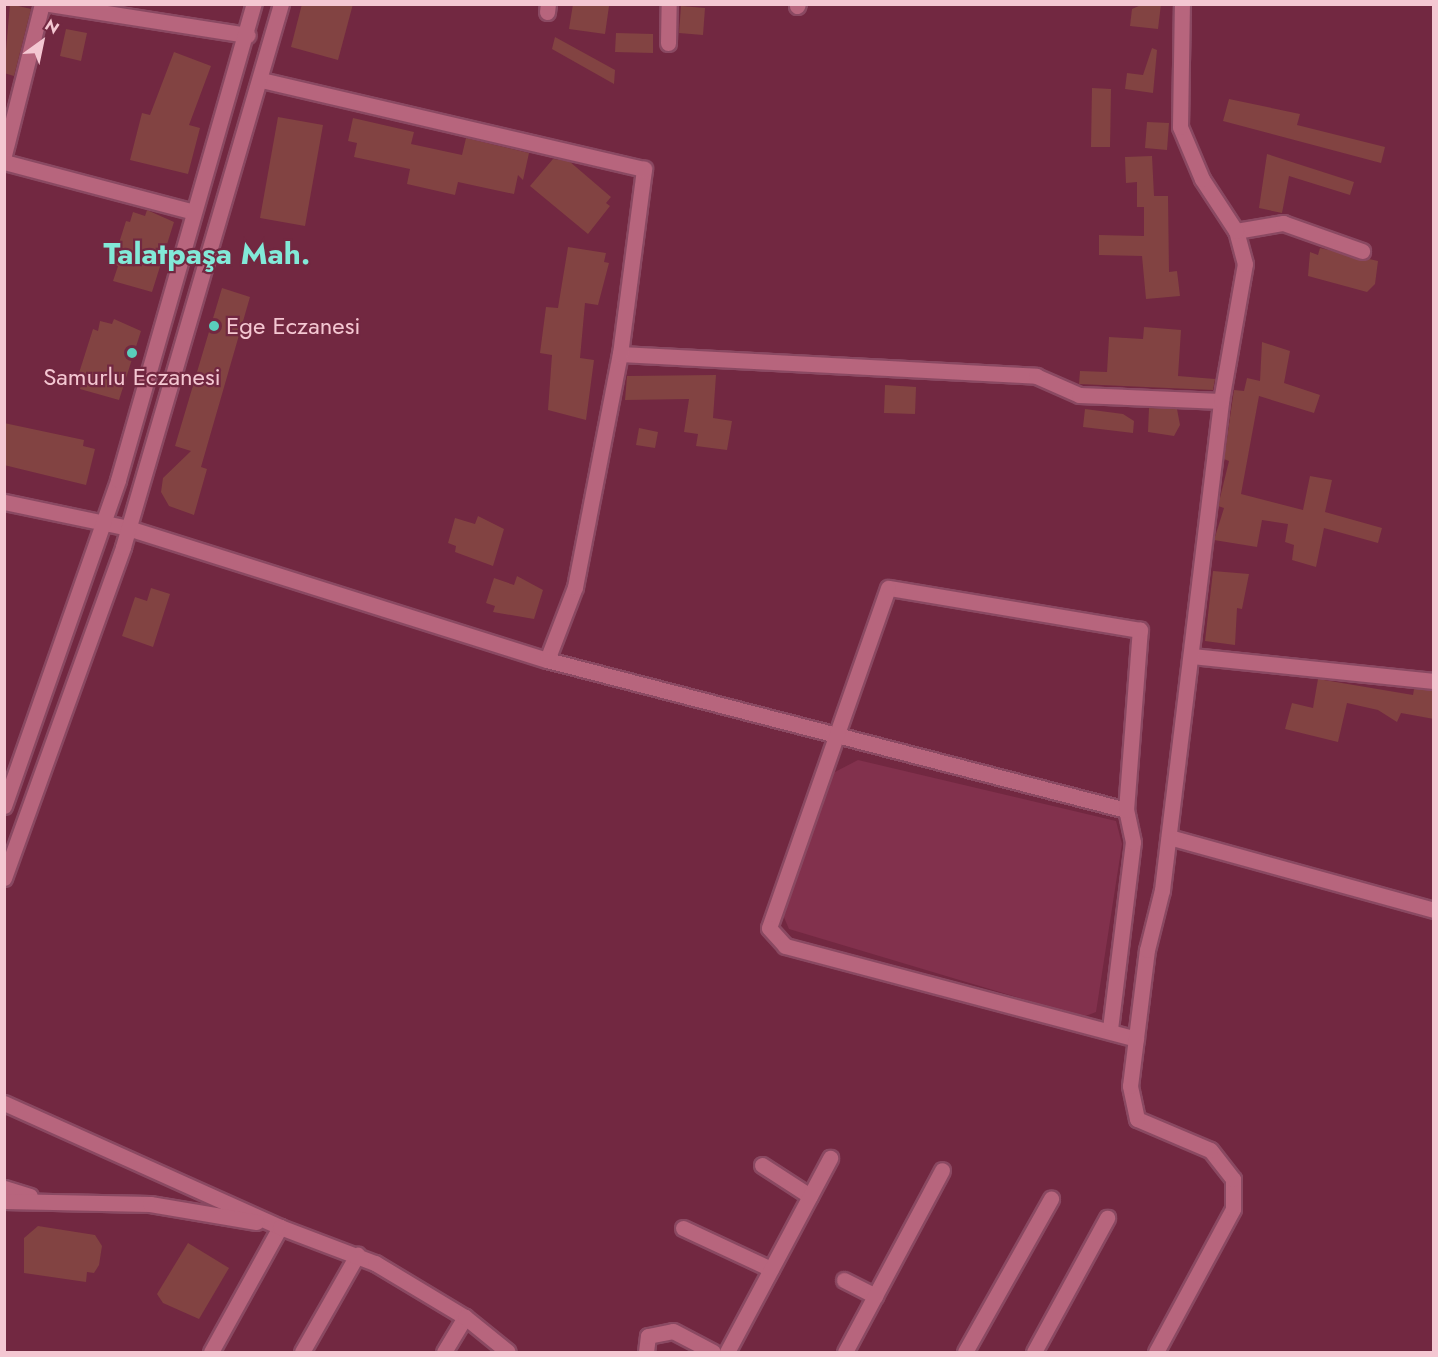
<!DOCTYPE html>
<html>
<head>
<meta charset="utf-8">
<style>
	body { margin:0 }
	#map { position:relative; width:1438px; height:1357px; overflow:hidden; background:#722841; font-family:Jost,sans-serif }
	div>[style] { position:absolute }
	.built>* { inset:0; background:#82314d }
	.building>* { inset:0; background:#824342 }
	.roads { filter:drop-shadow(2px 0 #8a4962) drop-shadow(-2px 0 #8a4962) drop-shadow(0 2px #8a4962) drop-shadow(0 -2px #8a4962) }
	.minor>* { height:15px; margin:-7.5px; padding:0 7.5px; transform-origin:7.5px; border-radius:7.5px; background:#b7657d }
	.tertiary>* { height:15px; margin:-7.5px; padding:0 7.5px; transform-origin:7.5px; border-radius:7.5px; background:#b7657d }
	.secondary>* { height:15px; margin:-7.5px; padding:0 7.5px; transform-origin:7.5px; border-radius:7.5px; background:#b7657d }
	.dots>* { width:16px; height:16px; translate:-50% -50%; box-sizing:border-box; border:3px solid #722841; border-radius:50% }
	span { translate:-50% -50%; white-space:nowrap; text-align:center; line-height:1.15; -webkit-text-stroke:4.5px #722841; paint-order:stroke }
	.poi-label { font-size:24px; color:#f4c7d2 }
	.left { translate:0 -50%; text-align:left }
	.district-label { font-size:30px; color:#82e9d8; font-weight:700 }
	.frame { position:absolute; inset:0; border:6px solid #f4c7d2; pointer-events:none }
	.north { position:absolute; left:12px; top:12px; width:60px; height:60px; -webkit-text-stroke:4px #722841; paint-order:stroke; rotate:33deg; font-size:16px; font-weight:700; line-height:24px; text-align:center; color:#f4c7d2 }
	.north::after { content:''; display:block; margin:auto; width:21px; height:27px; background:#f4c7d2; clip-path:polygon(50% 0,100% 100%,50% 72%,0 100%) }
</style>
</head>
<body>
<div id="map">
	<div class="built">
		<div style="clip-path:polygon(858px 760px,1116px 821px,1122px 844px,1096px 1012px,1083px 1017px,789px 929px,780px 908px,833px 773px)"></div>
	</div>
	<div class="building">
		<div style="clip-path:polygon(10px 4px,31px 9px,14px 76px,4px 73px)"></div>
		<div style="clip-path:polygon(302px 4px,353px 4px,338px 60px,291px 47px)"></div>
		<div style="clip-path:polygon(573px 4px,609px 6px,605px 34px,569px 29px)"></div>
		<div style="clip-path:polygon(1143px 4px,1161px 4px,1158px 29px,1130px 26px,1132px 9px)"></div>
		<div style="clip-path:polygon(681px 6px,705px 8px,703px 35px,679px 33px)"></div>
		<div style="clip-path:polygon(66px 29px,87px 33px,81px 61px,60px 56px)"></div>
		<div style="clip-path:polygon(616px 33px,653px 34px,653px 53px,615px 52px)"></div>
		<div style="clip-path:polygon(555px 37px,615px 70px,614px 84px,552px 49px)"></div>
		<div style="clip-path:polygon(1152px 48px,1157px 50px,1153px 93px,1125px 89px,1127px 73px,1143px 75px)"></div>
		<div style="clip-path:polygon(174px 52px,211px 66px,189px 125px,200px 128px,188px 174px,130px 160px,142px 113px,150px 115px)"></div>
		<div style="clip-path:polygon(1092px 88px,1111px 89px,1110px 147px,1091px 147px)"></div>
		<div style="clip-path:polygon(1229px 99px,1300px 114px,1297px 125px,1385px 147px,1381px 163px,1223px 121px)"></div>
		<div style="clip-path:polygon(278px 117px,323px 125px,305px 226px,260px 218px)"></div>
		<div style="clip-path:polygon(353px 118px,414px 132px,411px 144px,462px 155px,466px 138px,529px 153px,523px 180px,518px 175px,514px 194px,458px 182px,455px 195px,407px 184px,410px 169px,354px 157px,357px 143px,348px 141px)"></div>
		<div style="clip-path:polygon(1147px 122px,1169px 123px,1167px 150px,1145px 148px)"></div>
		<div style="clip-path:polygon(1267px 154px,1354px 182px,1350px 195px,1289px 176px,1282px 213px,1259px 208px)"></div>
		<div style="clip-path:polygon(1152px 156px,1154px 196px,1168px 196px,1169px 272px,1177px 271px,1180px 296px,1146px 299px,1142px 256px,1099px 255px,1099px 235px,1144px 236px,1144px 207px,1137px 207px,1137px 182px,1126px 183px,1125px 157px)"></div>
		<div style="clip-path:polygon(553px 159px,569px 161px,611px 197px,606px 203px,610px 206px,588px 234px,530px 186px)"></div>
		<div style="clip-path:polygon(147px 210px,174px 222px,152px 292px,113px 281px,118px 266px,112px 265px,126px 221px,130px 222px,133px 212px,145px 216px)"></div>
		<div style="clip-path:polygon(568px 247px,606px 253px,604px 262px,609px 263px,598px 305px,585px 303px,580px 358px,594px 360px,586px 420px,548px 410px,552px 355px,540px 353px,546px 307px,558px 308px)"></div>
		<div style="clip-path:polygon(1320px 248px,1378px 261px,1375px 284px,1367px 292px,1308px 276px,1310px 252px,1318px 255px)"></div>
		<div style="clip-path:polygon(222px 288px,250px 297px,201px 467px,207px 469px,194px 515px,169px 506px,161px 492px,163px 478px,191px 451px,175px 446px)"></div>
		<div style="clip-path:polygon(114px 319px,141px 331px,119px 400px,80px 389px,84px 375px,79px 373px,93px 329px,98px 331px,100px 321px,112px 324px)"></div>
		<div style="clip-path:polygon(1144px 327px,1181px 330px,1178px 376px,1215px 379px,1213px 390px,1079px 384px,1080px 371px,1107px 372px,1109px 337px,1143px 339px)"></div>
		<div style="clip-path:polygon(1262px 342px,1290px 351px,1284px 383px,1320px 395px,1314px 413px,1259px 396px,1241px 494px,1303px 510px,1310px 476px,1332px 480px,1325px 512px,1382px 528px,1378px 543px,1324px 528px,1316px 567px,1292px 560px,1294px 545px,1285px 542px,1288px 524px,1262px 520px,1257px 547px,1214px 540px,1224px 508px,1218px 506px,1229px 461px,1224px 459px,1234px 390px,1244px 391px,1247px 378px,1260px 381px)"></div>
		<div style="clip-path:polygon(716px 375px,713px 418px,732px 421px,727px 450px,696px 446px,698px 434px,684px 432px,689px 399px,625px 400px,627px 376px)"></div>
		<div style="clip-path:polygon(885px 385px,916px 387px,915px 414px,884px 413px)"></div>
		<div style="clip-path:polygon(1149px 408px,1177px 409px,1180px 425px,1174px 436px,1148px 432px)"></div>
		<div style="clip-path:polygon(1085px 409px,1123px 414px,1134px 421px,1133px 433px,1083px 427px)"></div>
		<div style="clip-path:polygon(4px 423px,84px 440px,83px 446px,95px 449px,86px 485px,4px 465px)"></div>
		<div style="clip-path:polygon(639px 428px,658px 432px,655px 448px,636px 445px)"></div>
		<div style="clip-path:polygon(478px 516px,504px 529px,493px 566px,455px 552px,456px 546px,448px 543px,455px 518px,475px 524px)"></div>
		<div style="clip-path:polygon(1213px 571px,1249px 574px,1242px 609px,1237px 608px,1235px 645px,1205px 641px)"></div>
		<div style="clip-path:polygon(517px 576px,543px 590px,534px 619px,493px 612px,495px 606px,486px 603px,494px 578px,514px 585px)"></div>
		<div style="clip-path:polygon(151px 588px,170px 594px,153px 647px,122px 636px,135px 597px,147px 601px)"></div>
		<div style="clip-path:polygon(1318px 679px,1413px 695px,1414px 689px,1434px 691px,1434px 719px,1401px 713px,1397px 722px,1378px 710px,1347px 703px,1338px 742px,1285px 729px,1292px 703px,1313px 708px)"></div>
		<div style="clip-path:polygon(38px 1226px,95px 1235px,102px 1246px,99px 1265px,94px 1273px,87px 1272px,86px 1282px,24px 1273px,24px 1238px)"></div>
		<div style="clip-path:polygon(188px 1243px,229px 1268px,199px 1319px,163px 1303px,157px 1294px)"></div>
	</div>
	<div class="roads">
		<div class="minor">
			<div style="left:49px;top:4px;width:201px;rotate:8.9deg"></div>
			<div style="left:797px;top:6px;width:2px;rotate:-63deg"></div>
			<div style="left:547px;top:12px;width:8px;rotate:-83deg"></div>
			<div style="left:668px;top:43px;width:39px;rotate:-89deg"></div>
			<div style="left:4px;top:155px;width:156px;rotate:-75.9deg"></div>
			<div style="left:4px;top:162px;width:196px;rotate:14.7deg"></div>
			<div style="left:1236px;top:231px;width:48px;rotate:-9.7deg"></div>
			<div style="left:1283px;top:223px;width:84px;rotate:19.5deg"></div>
			<div style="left:620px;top:354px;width:417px;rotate:3deg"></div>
			<div style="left:1036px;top:376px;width:47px;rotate:23.8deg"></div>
			<div style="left:1079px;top:395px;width:142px;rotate:2.4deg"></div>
			<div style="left:4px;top:502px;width:127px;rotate:11.8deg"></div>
			<div style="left:128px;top:528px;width:439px;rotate:17.5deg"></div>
			<div style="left:547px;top:660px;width:78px;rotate:-69deg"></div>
			<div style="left:575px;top:587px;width:237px;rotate:-79.1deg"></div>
			<div style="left:620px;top:354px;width:187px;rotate:-82.6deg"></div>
			<div style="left:644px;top:169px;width:392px;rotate:-166.9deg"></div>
			<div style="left:1192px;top:656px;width:243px;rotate:5.9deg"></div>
			<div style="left:547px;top:660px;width:598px;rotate:14.52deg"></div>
			<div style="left:1169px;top:837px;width:275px;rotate:15.4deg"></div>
			<div style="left:1110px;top:1029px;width:188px;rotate:-83deg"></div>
			<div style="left:1133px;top:842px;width:33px;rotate:-102deg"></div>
			<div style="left:1126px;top:810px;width:181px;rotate:-85.6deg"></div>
			<div style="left:1140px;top:630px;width:255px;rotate:-170.5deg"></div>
			<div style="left:888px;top:588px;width:360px;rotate:109.3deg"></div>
			<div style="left:769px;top:928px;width:24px;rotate:48deg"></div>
			<div style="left:785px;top:946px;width:363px;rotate:14.8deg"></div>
			<div style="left:762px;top:1165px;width:57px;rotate:32.9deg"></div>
			<div style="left:683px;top:1228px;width:97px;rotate:25deg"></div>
			<div style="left:844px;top:1280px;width:35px;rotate:27deg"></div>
			<div style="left:211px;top:1352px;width:143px;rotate:-61.1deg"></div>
			<div style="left:302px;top:1352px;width:112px;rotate:-60.4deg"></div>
			<div style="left:444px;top:1352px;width:41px;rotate:-59deg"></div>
			<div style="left:646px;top:1352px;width:16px;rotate:-83deg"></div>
			<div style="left:648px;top:1336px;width:25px;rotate:-11deg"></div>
			<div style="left:673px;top:1331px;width:45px;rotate:27.7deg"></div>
			<div style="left:727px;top:1352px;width:220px;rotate:-62deg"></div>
			<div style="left:845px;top:1352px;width:206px;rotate:-61.9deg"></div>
			<div style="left:965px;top:1352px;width:176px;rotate:-60.7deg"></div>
			<div style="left:1034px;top:1352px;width:153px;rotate:-61.4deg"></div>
			<div style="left:1156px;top:1352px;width:162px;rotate:-61.7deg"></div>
			<div style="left:1233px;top:1209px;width:30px;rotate:-90deg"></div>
			<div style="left:1233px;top:1179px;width:37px;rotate:-128deg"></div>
			<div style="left:1210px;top:1150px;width:79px;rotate:-157deg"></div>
			<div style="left:1137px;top:1119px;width:34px;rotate:-102deg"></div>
			<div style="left:1130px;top:1086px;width:137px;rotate:-82.9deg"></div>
			<div style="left:1147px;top:950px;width:62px;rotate:-76deg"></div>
			<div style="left:1162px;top:890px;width:493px;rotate:-83.1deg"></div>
			<div style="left:1221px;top:401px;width:139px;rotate:-80.1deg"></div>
			<div style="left:1245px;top:264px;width:34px;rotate:-105deg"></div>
			<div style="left:1236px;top:231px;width:62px;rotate:-123.2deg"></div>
			<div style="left:1202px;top:179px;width:56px;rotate:-112.9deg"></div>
			<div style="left:1180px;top:127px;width:123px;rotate:-89.1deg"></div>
		</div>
		<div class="tertiary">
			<div style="left:4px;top:1103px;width:303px;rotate:24.2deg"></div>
			<div style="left:280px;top:1227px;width:102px;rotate:20.8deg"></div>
			<div style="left:375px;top:1263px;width:105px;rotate:31deg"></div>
			<div style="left:465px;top:1317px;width:55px;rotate:39.1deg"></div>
			<div style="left:4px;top:1188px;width:27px;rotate:17deg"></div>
			<div style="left:4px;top:1201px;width:146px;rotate:1.2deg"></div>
			<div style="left:150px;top:1204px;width:108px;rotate:9.6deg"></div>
		</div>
		<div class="secondary">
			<div style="left:4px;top:806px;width:345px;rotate:-70.7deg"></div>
			<div style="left:118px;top:480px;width:495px;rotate:-74.1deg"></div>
			<div style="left:4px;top:878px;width:352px;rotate:-70.2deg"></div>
			<div style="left:123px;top:547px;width:566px;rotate:-73.78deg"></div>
		</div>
	</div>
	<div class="dots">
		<div style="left:214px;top:326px;background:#5acebc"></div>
		<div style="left:132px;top:353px;background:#5acebc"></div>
	</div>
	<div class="poi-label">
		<span class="left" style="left:226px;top:326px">Ege Eczanesi</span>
		<span style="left:132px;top:377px">Samurlu Eczanesi</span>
	</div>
	<div class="district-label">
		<span style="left:207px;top:254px">Talatpaşa Mah.</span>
	</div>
	<div class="frame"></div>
	<div class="north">N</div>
</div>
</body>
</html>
